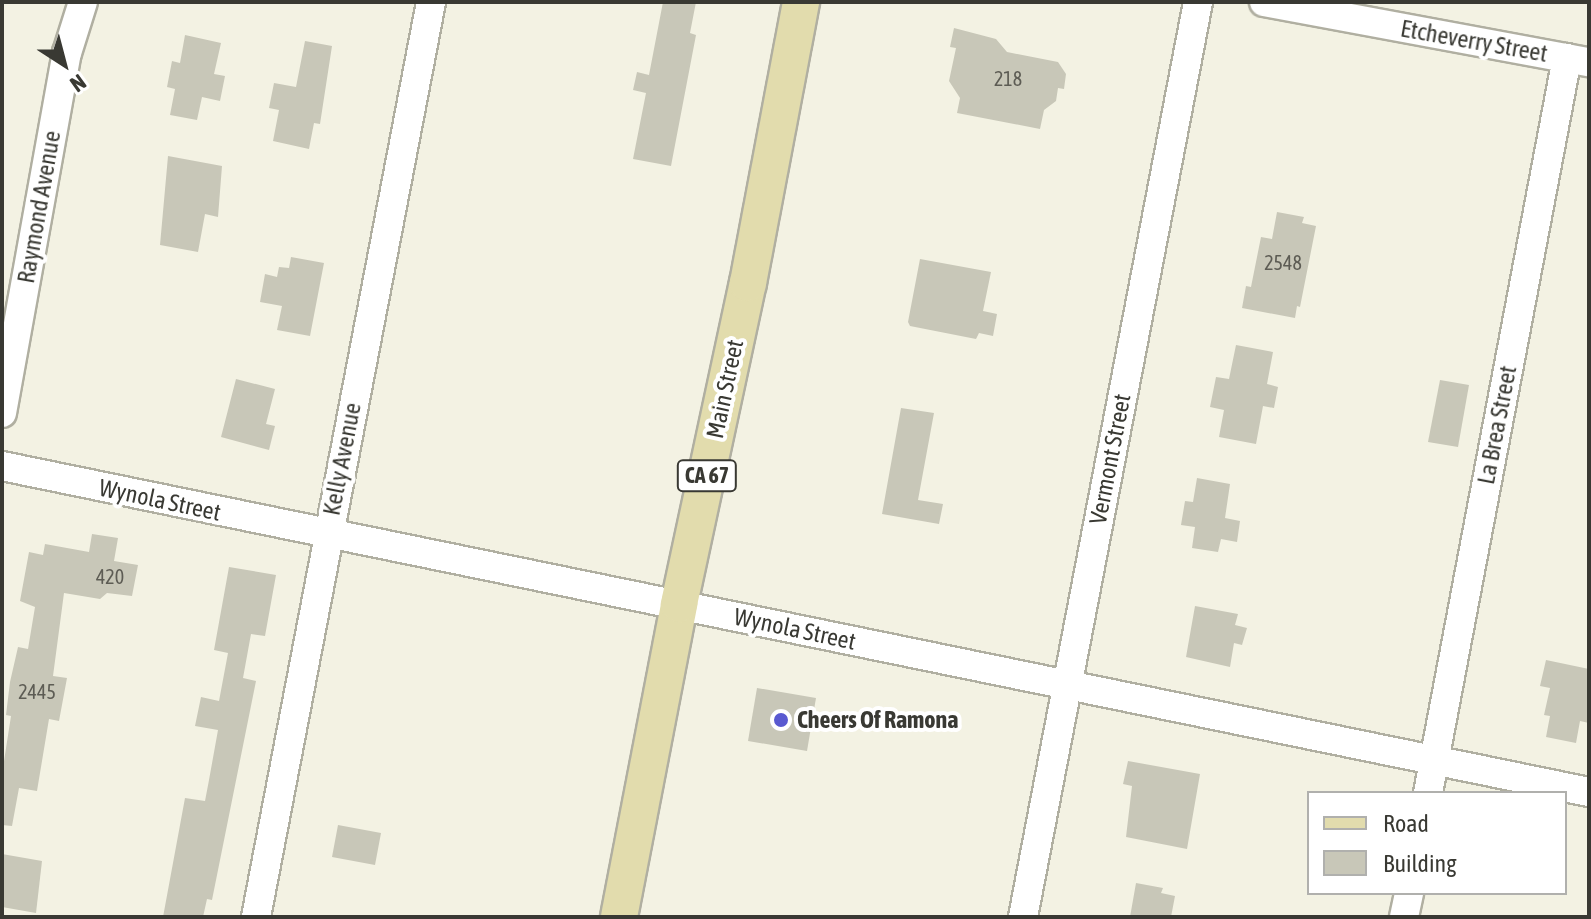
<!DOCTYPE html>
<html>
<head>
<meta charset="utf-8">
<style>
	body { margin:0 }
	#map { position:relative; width:1591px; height:919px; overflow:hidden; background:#f3f2e3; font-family:"Asap Condensed",sans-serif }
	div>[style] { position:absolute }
	.building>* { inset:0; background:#c8c7b8 }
	.roads { filter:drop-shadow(2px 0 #b0afa1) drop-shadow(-2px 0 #b0afa1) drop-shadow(0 2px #b0afa1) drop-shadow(0 -2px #b0afa1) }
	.minor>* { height:28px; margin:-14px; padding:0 14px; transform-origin:14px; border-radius:14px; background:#fff }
	.major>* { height:36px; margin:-18px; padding:0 18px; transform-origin:18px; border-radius:18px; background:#e2dcad }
	.dots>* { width:22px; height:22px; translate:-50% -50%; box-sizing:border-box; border:4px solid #fff; border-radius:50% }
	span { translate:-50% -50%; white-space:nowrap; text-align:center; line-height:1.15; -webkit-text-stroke:8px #fff; paint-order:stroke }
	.number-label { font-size:20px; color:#5d5c54 }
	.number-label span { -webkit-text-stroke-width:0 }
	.shield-label span { padding:2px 6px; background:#fff; border:2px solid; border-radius:6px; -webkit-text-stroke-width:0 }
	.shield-label { font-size:22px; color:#393933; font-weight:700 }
	.street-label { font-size:24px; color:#393933 }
	.poi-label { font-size:24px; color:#393933; font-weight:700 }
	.left { translate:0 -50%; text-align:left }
	.frame { position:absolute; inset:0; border:4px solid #393933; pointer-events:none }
	.legend { position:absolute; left:1307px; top:791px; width:260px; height:104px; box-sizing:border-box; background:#fff; border:2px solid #b0b0ad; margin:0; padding:10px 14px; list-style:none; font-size:24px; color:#393933 }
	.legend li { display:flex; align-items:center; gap:16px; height:40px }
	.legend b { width:40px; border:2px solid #b0b0ad }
	.north { position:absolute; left:24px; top:24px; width:80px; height:80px; -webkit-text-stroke:6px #fff; paint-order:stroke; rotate:144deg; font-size:22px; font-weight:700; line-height:32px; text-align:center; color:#393933 }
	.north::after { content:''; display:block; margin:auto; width:28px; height:36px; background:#393933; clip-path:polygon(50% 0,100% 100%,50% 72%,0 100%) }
</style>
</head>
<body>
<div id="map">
	<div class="building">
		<div style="clip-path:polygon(663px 2px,696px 2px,690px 33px,696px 35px,671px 166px,633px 159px,646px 93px,633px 90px,637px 72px,649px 75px)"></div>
		<div style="clip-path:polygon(954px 28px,996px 39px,1007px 52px,1058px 62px,1066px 74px,1064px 89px,1058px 88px,1056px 101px,1044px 110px,1040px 129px,957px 113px,960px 98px,949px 81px,956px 48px,950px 47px)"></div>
		<div style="clip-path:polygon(185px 35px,221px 43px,214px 74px,225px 76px,220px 101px,202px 97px,197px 120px,170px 115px,175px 89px,167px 87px,172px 61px,180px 63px)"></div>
		<div style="clip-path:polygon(305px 41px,332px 46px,320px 124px,314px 123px,309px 149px,273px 141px,279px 110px,269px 108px,274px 83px,296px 87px)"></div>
		<div style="clip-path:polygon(168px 156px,222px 166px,218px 217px,205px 214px,198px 252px,160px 245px)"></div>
		<div style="clip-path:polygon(1277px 212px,1304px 217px,1302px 223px,1316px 226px,1300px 307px,1297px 306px,1295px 318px,1242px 308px,1246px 286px,1251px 287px,1261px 237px,1272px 239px)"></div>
		<div style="clip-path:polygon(291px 257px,324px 263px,310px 336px,277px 330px,282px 306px,260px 302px,265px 274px,277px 277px,279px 267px,289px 268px)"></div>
		<div style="clip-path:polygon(920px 259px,991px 272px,983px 311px,997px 314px,993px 336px,979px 333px,976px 339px,910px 326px,908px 322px)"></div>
		<div style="clip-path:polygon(1236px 345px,1273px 352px,1267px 384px,1278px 387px,1274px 408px,1263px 406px,1256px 444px,1219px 437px,1224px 410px,1210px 407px,1216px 377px,1229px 379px)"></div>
		<div style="clip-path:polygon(236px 379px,275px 389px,266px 424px,275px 426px,269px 450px,221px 437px)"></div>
		<div style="clip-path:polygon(1440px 380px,1469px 385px,1458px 447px,1428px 442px)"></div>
		<div style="clip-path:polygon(901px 408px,934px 413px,918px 500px,943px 504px,939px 524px,882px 514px)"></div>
		<div style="clip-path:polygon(1197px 478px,1230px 484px,1225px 518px,1240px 521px,1237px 542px,1221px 539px,1218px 552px,1192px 548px,1195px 527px,1181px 525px,1185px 501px,1193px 502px)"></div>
		<div style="clip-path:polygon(92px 534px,118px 538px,114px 561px,138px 565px,132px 596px,107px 593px,100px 599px,64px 593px,53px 676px,67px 678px,59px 721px,49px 719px,37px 791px,19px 788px,12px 826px,2px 825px,2px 774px,11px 716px,6px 715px,10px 682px,18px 647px,28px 649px,35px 607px,20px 601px,29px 552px,43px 555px,45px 544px,89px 552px)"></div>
		<div style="clip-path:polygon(229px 567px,276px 575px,265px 636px,251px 634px,243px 678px,256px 681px,212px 900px,207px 899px,203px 917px,163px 917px,185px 798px,205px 801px,209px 780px,218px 730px,195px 726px,201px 697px,219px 701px,228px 653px,214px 650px)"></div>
		<div style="clip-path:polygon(1195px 606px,1238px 614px,1235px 625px,1247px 628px,1242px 645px,1234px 643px,1230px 667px,1186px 657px)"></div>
		<div style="clip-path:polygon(1546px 660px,1589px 669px,1589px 723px,1580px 721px,1576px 743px,1546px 737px,1550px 716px,1544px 715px,1550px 688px,1540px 686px)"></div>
		<div style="clip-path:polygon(757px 688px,816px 698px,807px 751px,748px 741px)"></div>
		<div style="clip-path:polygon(1128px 761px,1200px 774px,1187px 849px,1126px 837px,1132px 786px,1123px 784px)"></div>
		<div style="clip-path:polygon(338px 825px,381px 833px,375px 865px,332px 857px)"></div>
		<div style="clip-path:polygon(2px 854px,42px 861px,36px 913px,2px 907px)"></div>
		<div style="clip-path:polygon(1136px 883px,1163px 888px,1161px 893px,1175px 896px,1171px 917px,1130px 917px)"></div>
	</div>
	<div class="roads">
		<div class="minor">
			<div style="left:1264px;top:2px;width:330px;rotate:10.5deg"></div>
			<div style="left:2px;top:413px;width:366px;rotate:-79.8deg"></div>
			<div style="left:67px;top:53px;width:53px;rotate:-72.6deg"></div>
			<div style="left:2px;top:466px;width:1620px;rotate:11.61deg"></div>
			<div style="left:1428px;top:793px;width:748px;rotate:-79.29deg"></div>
			<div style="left:256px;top:917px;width:932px;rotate:-79.17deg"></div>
			<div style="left:1023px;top:917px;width:932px;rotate:-79.17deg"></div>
			<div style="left:1404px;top:917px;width:25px;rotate:-78deg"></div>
		</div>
		<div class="major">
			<div style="left:619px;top:917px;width:319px;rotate:-79.1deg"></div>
			<div style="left:679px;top:604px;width:328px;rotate:-77.9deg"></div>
			<div style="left:748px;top:283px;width:286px;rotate:-79.3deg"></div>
		</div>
	</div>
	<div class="dots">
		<div style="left:781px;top:720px;background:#5959d0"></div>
	</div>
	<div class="number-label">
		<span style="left:1008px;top:78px">218</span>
		<span style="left:1283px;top:262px">2548</span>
		<span style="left:110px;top:576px">420</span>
		<span style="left:37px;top:691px">2445</span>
	</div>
	<div class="shield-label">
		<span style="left:707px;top:476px">CA 67</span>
	</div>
	<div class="street-label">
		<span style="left:1474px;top:41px;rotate:10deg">Etcheverry Street</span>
		<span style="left:39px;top:207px;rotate:-80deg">Raymond Avenue</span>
		<span style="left:725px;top:389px;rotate:-78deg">Main Street</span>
		<span style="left:1497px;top:425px;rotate:-79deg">La Brea Street</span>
		<span style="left:342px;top:459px;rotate:-79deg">Kelly Avenue</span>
		<span style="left:1110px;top:459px;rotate:-79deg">Vermont Street</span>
		<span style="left:160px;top:500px;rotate:12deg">Wynola Street</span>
		<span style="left:795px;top:629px;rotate:12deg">Wynola Street</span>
	</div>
	<div class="poi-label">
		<span class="left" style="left:797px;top:720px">Cheers Of Ramona</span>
	</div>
	<div class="frame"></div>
	<ul class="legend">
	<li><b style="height:10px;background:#e2dcad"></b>Road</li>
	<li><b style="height:22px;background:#c8c7b8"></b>Building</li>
	</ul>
	<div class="north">N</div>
</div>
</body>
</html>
